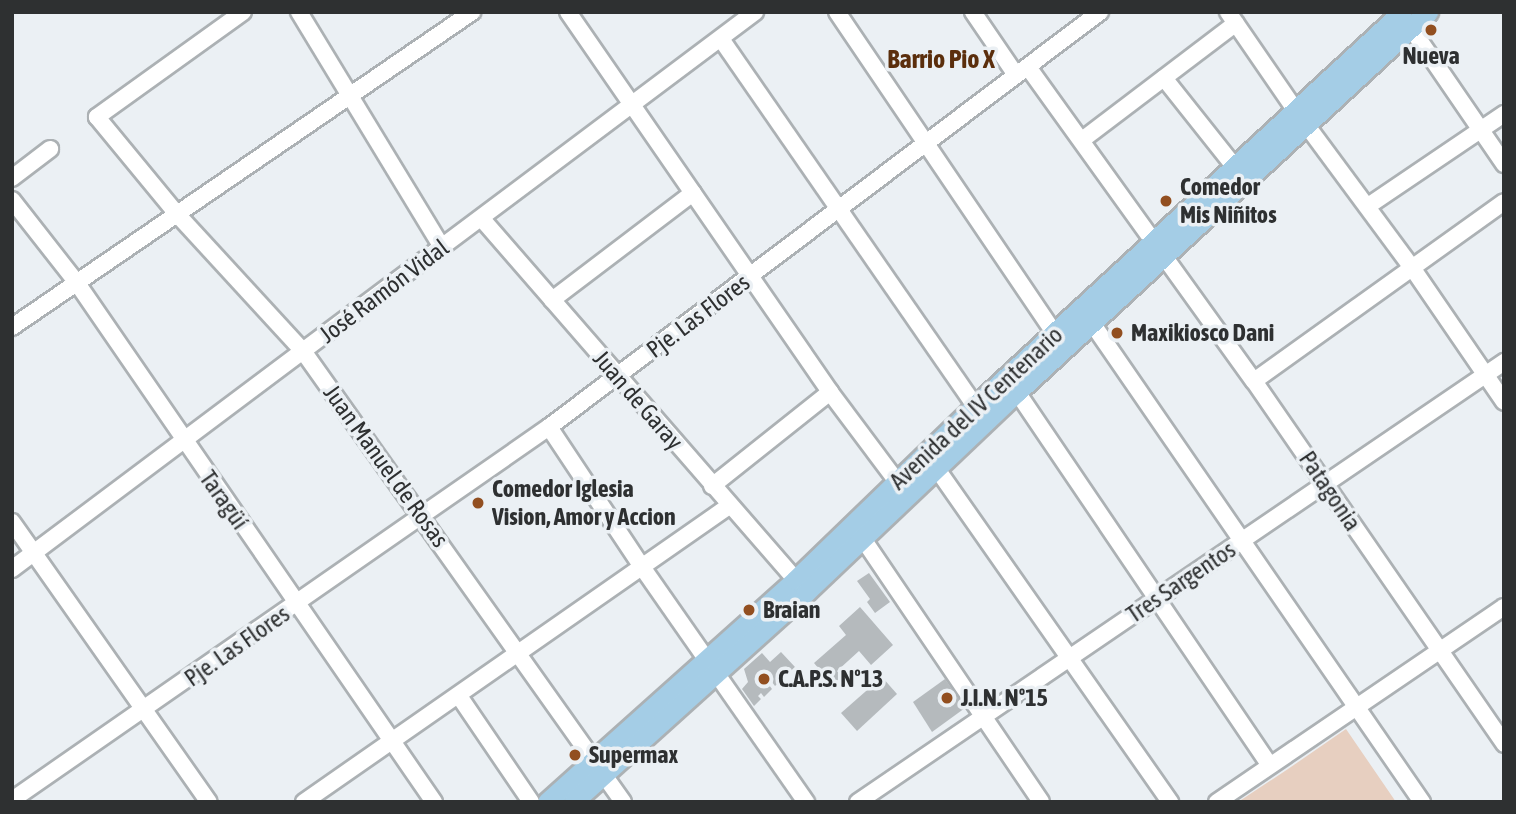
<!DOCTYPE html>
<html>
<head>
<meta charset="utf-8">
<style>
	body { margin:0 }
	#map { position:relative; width:1516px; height:814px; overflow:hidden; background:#ebf0f4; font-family:"Asap Condensed",sans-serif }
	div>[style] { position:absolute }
	.green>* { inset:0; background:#e7cfc0 }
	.building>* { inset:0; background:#b5babd }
	.roads { filter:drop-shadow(2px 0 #acb1b4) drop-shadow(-2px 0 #acb1b4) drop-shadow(0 2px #acb1b4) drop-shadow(0 -2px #acb1b4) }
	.minor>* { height:16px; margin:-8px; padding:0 8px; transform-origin:8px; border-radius:8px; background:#fff }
	.major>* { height:19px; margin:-9.5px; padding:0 9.5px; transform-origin:9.5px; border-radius:9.5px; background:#a4cde6 }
	.dots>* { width:19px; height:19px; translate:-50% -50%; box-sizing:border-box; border:4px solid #ebf0f4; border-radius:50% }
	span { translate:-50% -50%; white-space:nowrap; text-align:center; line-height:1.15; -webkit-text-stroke:7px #ebf0f4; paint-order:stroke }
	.poi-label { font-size:24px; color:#2e3031; font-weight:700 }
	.left { translate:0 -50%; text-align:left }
	.street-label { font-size:24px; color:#2e3031 }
	.neighbourhood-label { font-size:26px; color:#5b2e0c; font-weight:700 }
	.frame { position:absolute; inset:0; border:14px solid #2e3031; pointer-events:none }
</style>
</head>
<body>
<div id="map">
	<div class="green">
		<div style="clip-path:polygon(1346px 729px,1396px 802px,1238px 802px,1288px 769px)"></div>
	</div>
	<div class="building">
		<div style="clip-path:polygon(869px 573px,890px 602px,875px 613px,867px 602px,870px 599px,857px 581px)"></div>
		<div style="clip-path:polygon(860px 607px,893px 645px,871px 665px,859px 651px,837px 671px,843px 678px,834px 687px,814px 663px,846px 635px,839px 626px)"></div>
		<div style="clip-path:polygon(781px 652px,795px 667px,786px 675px,780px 669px,778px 671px,784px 677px,775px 686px,772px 682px,769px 685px,772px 689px,764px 697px,761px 693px,758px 696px,761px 699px,754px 706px,742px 689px,748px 682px,744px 669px,762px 653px,770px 662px)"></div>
		<div style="clip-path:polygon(882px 677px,897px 694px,857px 731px,841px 713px)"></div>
		<div style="clip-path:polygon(945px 679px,965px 708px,932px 732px,913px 702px)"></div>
	</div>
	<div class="roads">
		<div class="minor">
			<div style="left:243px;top:12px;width:180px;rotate:144.3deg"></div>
			<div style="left:97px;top:117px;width:126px;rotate:50.5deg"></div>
			<div style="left:177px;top:214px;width:186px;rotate:47.4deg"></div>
			<div style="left:303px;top:351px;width:553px;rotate:54.64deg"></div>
			<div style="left:299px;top:12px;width:275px;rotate:58.7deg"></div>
			<div style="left:568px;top:12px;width:462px;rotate:55.4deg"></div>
			<div style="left:830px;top:392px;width:124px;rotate:53.2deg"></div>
			<div style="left:837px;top:12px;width:389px;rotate:55.9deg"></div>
			<div style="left:1055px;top:334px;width:9px;rotate:27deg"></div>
			<div style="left:973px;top:12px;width:76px;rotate:55.7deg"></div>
			<div style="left:1228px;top:12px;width:120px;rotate:55.5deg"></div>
			<div style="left:1296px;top:111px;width:197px;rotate:53.5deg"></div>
			<div style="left:1413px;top:269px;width:161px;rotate:55.6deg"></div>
			<div style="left:1411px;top:28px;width:165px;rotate:55.6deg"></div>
			<div style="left:721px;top:39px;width:446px;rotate:55.3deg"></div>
			<div style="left:1028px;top:67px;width:387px;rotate:54.3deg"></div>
			<div style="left:1254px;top:381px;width:441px;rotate:55.4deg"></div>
			<div style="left:1164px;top:78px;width:112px;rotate:51.5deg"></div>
			<div style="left:1082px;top:140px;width:193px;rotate:-37.2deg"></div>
			<div style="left:12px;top:178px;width:48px;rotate:-37.3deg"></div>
			<div style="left:12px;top:200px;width:105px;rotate:51.9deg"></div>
			<div style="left:77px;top:283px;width:630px;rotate:55.48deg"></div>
			<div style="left:1368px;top:206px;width:164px;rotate:-34.1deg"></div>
			<div style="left:482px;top:219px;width:488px;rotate:49deg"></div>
			<div style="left:552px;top:300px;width:177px;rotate:-37.2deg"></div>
			<div style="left:1084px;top:314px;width:12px;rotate:48deg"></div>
			<div style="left:1092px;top:323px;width:582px;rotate:55.44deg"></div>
			<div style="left:12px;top:327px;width:558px;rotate:-34.4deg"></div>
			<div style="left:1254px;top:381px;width:307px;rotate:-35.6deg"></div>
			<div style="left:1007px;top:385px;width:12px;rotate:35deg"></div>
			<div style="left:1017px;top:392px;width:451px;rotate:55.9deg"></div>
			<div style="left:549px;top:427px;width:168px;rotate:56.4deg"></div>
			<div style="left:642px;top:567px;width:287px;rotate:55.1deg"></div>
			<div style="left:930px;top:459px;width:419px;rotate:55deg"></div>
			<div style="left:712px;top:486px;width:151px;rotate:-38.5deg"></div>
			<div style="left:12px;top:522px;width:342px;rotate:54.9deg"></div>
			<div style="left:857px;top:530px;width:328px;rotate:55.9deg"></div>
			<div style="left:12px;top:569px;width:929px;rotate:-36.86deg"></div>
			<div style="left:459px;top:696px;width:128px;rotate:55.8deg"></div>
			<div style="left:12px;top:800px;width:654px;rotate:-34.78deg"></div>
			<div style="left:549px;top:427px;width:690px;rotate:-36.99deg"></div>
			<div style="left:304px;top:802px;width:518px;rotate:-34.86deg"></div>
			<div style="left:858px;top:802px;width:782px;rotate:-34.26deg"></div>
			<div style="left:1217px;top:802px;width:347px;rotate:-34.2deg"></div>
		</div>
		<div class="major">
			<div style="left:547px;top:802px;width:333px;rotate:-41.8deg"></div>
			<div style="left:795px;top:580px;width:250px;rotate:-44deg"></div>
			<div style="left:975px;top:406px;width:581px;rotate:-42.7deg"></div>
			<div style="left:573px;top:802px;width:314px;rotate:-42deg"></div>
			<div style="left:806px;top:592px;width:291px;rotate:-43.5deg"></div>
			<div style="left:1017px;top:392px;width:560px;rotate:-42.76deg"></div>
		</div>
	</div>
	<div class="dots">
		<div style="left:1431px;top:30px;background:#924f20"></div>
		<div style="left:1166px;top:201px;background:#924f20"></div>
		<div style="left:1117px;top:333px;background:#924f20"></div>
		<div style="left:478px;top:503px;background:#924f20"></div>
		<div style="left:749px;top:610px;background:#924f20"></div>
		<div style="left:764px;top:679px;background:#924f20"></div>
		<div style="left:947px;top:698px;background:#924f20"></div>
		<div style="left:575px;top:755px;background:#924f20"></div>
	</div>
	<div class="poi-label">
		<span style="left:1431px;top:56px">Nueva</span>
		<span class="left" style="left:1180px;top:201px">Comedor<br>Mis Niñitos</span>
		<span class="left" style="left:1131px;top:333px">Maxikiosco Dani</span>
		<span class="left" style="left:492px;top:503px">Comedor Iglesia<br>Vision, Amor y Accion</span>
		<span class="left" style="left:763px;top:610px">Braian</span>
		<span class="left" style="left:778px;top:679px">C.A.P.S. Nº13</span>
		<span class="left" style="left:961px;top:698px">J.I.N. Nº15</span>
		<span class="left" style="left:589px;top:755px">Supermax</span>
	</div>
	<div class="street-label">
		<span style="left:384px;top:291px;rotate:-37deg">José Ramón Vidal</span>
		<span style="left:698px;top:316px;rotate:-37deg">Pje. Las Flores</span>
		<span style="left:638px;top:400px;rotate:49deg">Juan de Garay</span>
		<span style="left:976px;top:408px;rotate:-43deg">Avenida del IV Centenario</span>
		<span style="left:386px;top:466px;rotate:54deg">Juan Manuel de Rosas</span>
		<span style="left:1330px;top:491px;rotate:56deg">Patagonia</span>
		<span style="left:224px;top:500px;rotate:55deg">Taragüí</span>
		<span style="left:1181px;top:582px;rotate:-34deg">Tres Sargentos</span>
		<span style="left:237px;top:646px;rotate:-35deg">Pje. Las Flores</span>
	</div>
	<div class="neighbourhood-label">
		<span style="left:941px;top:60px">Barrio Pio X</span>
	</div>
	<div class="frame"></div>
</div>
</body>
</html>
